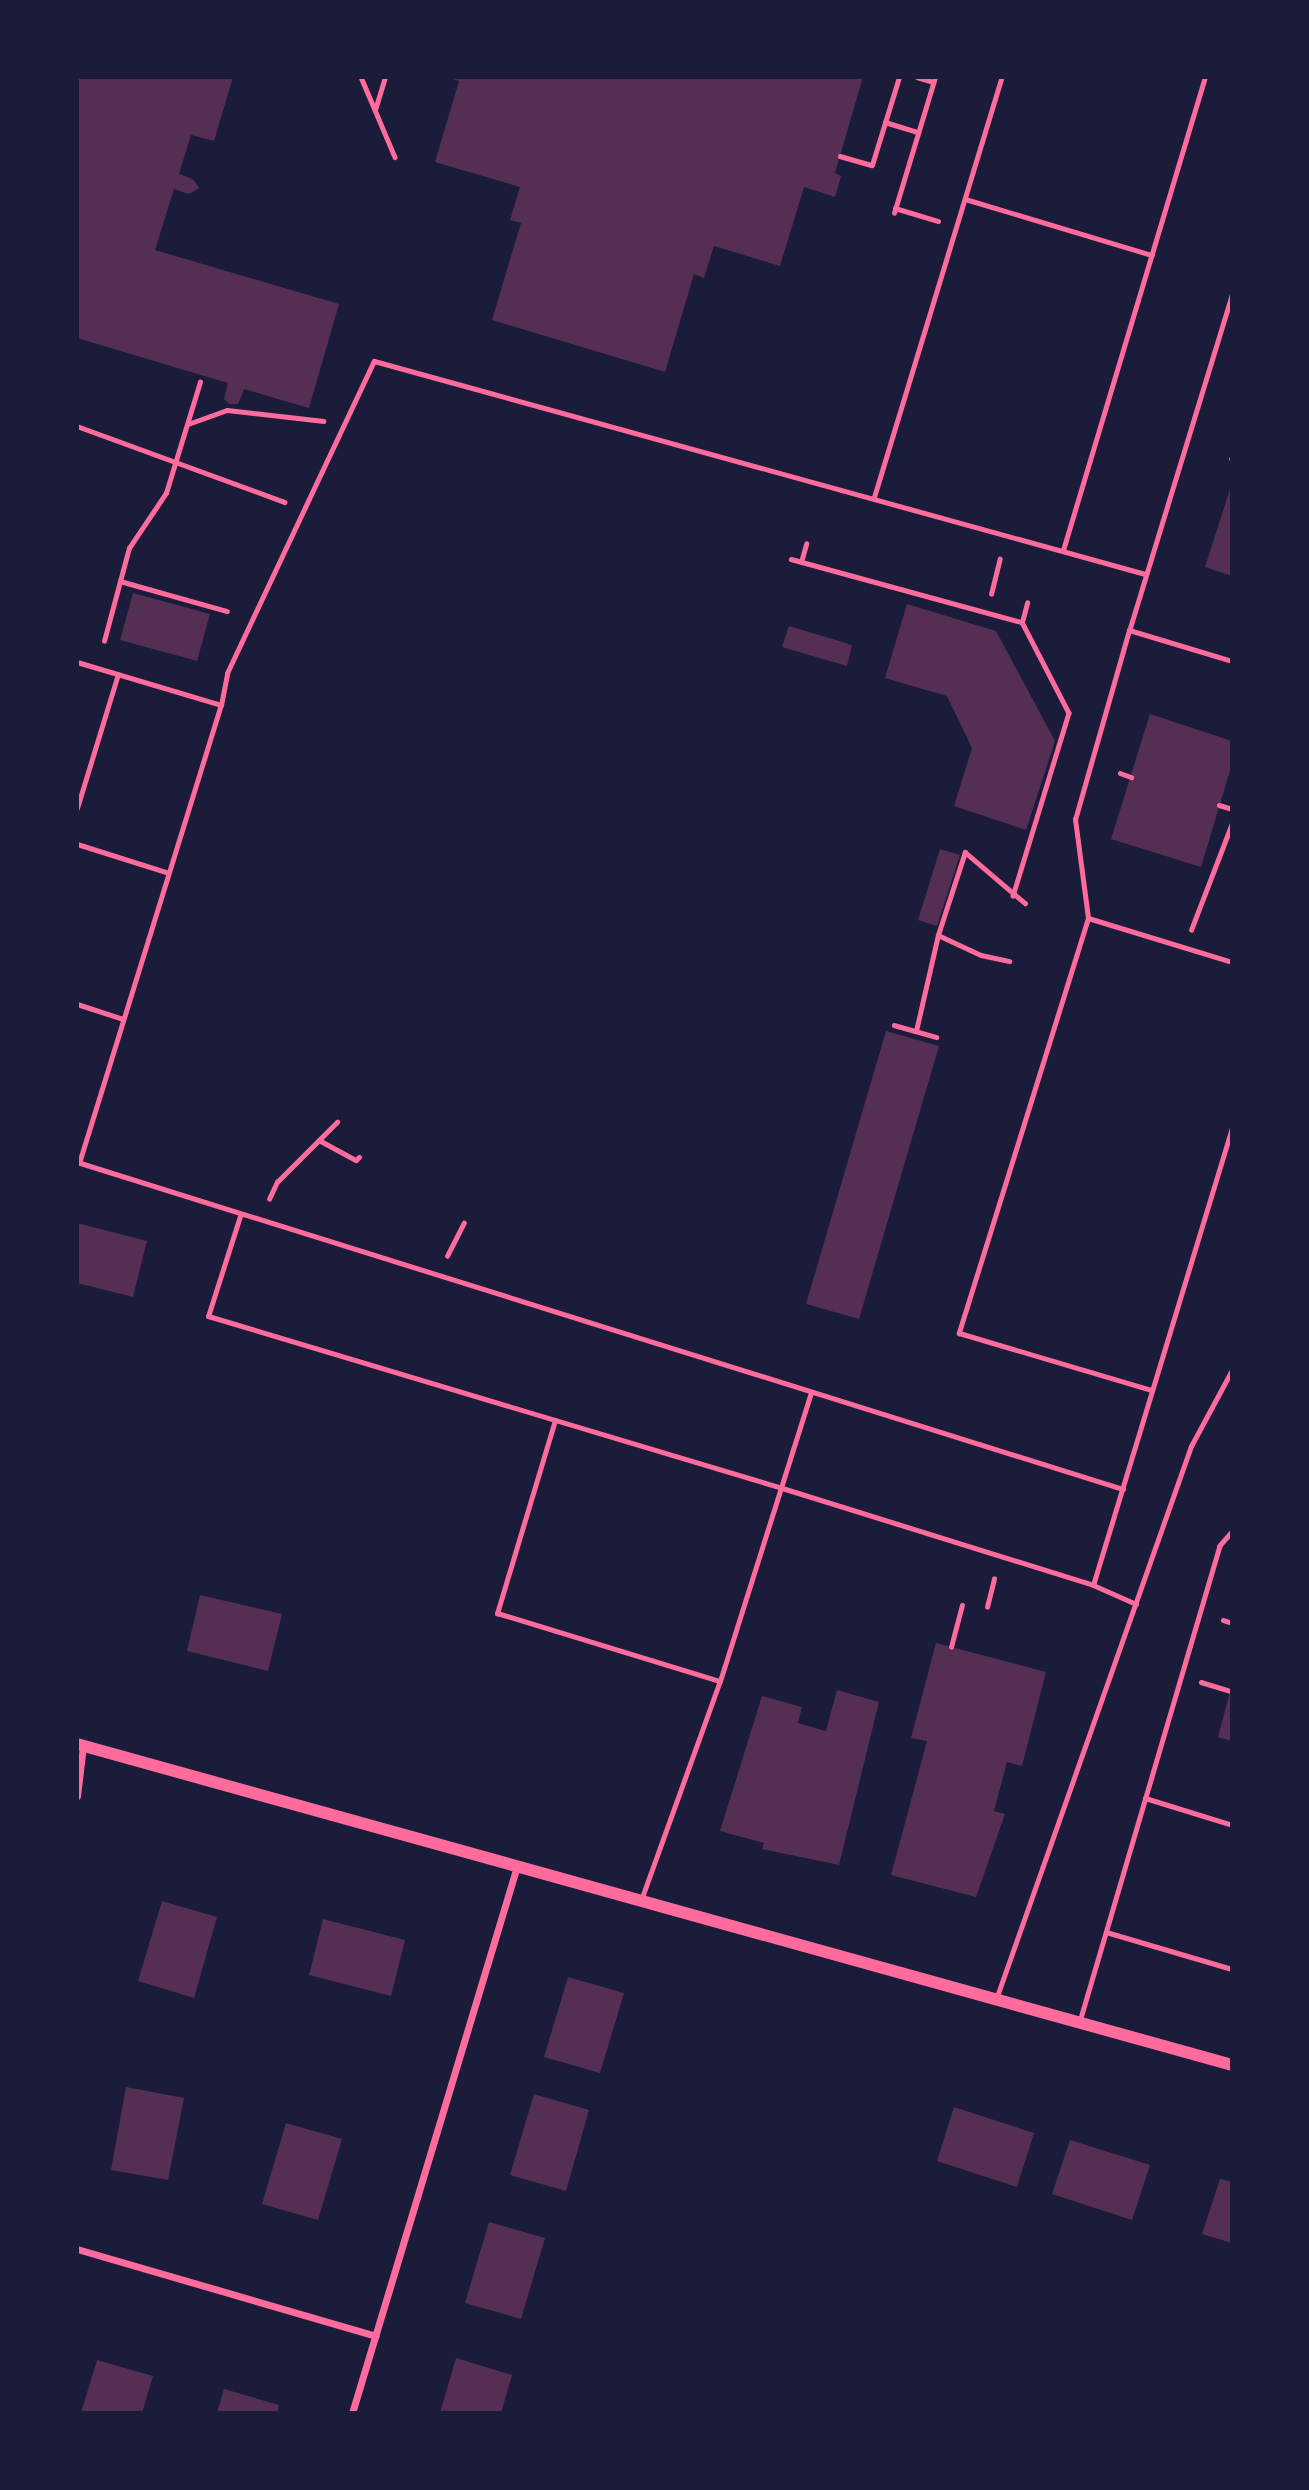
<!DOCTYPE html>
<html>
<head>
<meta charset="utf-8">
<style>
	body { margin:0 }
	#map { position:relative; width:1309px; height:2490px; overflow:hidden; background:#1b1b3a; font-family:"DejaVu Sans",sans-serif }
	div>[style] { position:absolute }
	.building>* { inset:0; background:#542f53 }
	.path>* { height:4.5px; margin:-2.25px; padding:0 2.25px; transform-origin:2.25px; border-radius:2.25px; background:#ff6b9d }
	.service>* { height:5px; margin:-2.5px; padding:0 2.5px; transform-origin:2.5px; border-radius:2.5px; background:#ff6b9d }
	.minor>* { height:7px; margin:-3.5px; padding:0 3.5px; transform-origin:3.5px; border-radius:3.5px; background:#ff6b9d }
	.tertiary>* { height:12px; margin:-6px; padding:0 6px; transform-origin:6px; border-radius:6px; background:#ff6b9d }
	span { translate:-50% -50%; white-space:nowrap; text-align:center; line-height:1.15; -webkit-text-stroke:5px #1b1b3a; paint-order:stroke }
	.frame { position:absolute; inset:0; border:79px solid #1b1b3a; pointer-events:none }
</style>
</head>
<body>
<div id="map">
	<div class="building">
		<div style="clip-path:polygon(77px 77px,233px 77px,214px 141px,191px 135px,179px 174px,193px 179px,199px 188px,189px 194px,174px 189px,155px 250px,339px 304px,309px 408px,244px 389px,238px 404px,230px 404px,224px 399px,228px 383px,77px 338px)"></div>
		<div style="clip-path:polygon(447px 77px,863px 77px,835px 173px,841px 176px,835px 197px,804px 187px,780px 266px,714px 246px,704px 278px,694px 274px,665px 372px,492px 320px,521px 223px,510px 220px,520px 187px,435px 162px,459px 81px)"></div>
		<div style="clip-path:polygon(1231px 486px,1232px 486px,1232px 576px,1205px 567px)"></div>
		<div style="clip-path:polygon(133px 593px,210px 614px,197px 661px,120px 640px)"></div>
		<div style="clip-path:polygon(907px 604px,996px 631px,1055px 741px,1026px 830px,954px 806px,972px 748px,947px 696px,885px 678px)"></div>
		<div style="clip-path:polygon(789px 626px,852px 645px,847px 666px,782px 647px)"></div>
		<div style="clip-path:polygon(1150px 714px,1232px 741px,1232px 764px,1201px 867px,1111px 839px)"></div>
		<div style="clip-path:polygon(940px 849px,960px 855px,937px 926px,918px 920px)"></div>
		<div style="clip-path:polygon(886px 1031px,939px 1046px,859px 1319px,806px 1304px)"></div>
		<div style="clip-path:polygon(77px 1223px,147px 1241px,133px 1297px,77px 1283px)"></div>
		<div style="clip-path:polygon(200px 1595px,282px 1614px,268px 1671px,187px 1651px)"></div>
		<div style="clip-path:polygon(936px 1643px,1046px 1672px,1022px 1766px,1007px 1762px,994px 1811px,1005px 1814px,976px 1897px,891px 1875px,927px 1741px,911px 1738px)"></div>
		<div style="clip-path:polygon(1231px 1688px,1232px 1689px,1232px 1741px,1218px 1737px)"></div>
		<div style="clip-path:polygon(837px 1690px,879px 1702px,839px 1865px,762px 1849px,764px 1843px,720px 1831px,762px 1696px,802px 1707px,798px 1723px,826px 1731px)"></div>
		<div style="clip-path:polygon(162px 1901px,217px 1917px,194px 1998px,138px 1981px)"></div>
		<div style="clip-path:polygon(323px 1919px,405px 1940px,391px 1996px,309px 1975px)"></div>
		<div style="clip-path:polygon(568px 1977px,624px 1993px,600px 2073px,544px 2057px)"></div>
		<div style="clip-path:polygon(126px 2087px,184px 2098px,168px 2180px,111px 2170px)"></div>
		<div style="clip-path:polygon(534px 2094px,589px 2110px,566px 2191px,510px 2175px)"></div>
		<div style="clip-path:polygon(954px 2107px,1034px 2133px,1017px 2187px,937px 2161px)"></div>
		<div style="clip-path:polygon(286px 2123px,342px 2139px,318px 2220px,262px 2204px)"></div>
		<div style="clip-path:polygon(1070px 2140px,1150px 2165px,1132px 2220px,1052px 2194px)"></div>
		<div style="clip-path:polygon(1220px 2179px,1232px 2182px,1232px 2243px,1202px 2234px)"></div>
		<div style="clip-path:polygon(489px 2222px,545px 2238px,521px 2319px,465px 2303px)"></div>
		<div style="clip-path:polygon(456px 2358px,512px 2375px,501px 2413px,440px 2413px)"></div>
		<div style="clip-path:polygon(97px 2360px,153px 2376px,142px 2413px,81px 2413px)"></div>
		<div style="clip-path:polygon(224px 2389px,279px 2405px,277px 2413px,217px 2413px)"></div>
	</div>
	<div class="path">
		<div style="left:361px;top:77px;width:87px;rotate:67deg"></div>
		<div style="left:917px;top:77px;width:17px;rotate:17deg"></div>
		<div style="left:375px;top:110px;width:34px;rotate:-73deg"></div>
		<div style="left:885px;top:122px;width:34px;rotate:17deg"></div>
		<div style="left:840px;top:156px;width:33px;rotate:16deg"></div>
		<div style="left:872px;top:165px;width:92px;rotate:-72.9deg"></div>
		<div style="left:895px;top:208px;width:45px;rotate:16.8deg"></div>
		<div style="left:894px;top:213px;width:142px;rotate:-73.2deg"></div>
		<div style="left:188px;top:424px;width:41px;rotate:-19.7deg"></div>
		<div style="left:227px;top:410px;width:97px;rotate:6.5deg"></div>
		<div style="left:77px;top:426px;width:221px;rotate:20.1deg"></div>
		<div style="left:1231px;top:459px;width:1px"></div>
		<div style="left:791px;top:559px;width:239px;rotate:15.3deg"></div>
		<div style="left:1022px;top:622px;width:102px;rotate:62.7deg"></div>
		<div style="left:1069px;top:713px;width:191px;rotate:107deg"></div>
		<div style="left:801px;top:562px;width:19px;rotate:-74deg"></div>
		<div style="left:120px;top:581px;width:111px;rotate:15.7deg"></div>
		<div style="left:991px;top:594px;width:36px;rotate:-76deg"></div>
		<div style="left:1022px;top:622px;width:20px;rotate:-75deg"></div>
		<div style="left:104px;top:641px;width:96px;rotate:-75deg"></div>
		<div style="left:129px;top:548px;width:66px;rotate:-56.1deg"></div>
		<div style="left:166px;top:493px;width:116px;rotate:-73deg"></div>
		<div style="left:1120px;top:773px;width:12px;rotate:20deg"></div>
		<div style="left:1219px;top:805px;width:14px;rotate:17deg"></div>
		<div style="left:1191px;top:930px;width:115px;rotate:-69deg"></div>
		<div style="left:938px;top:935px;width:47px;rotate:24.9deg"></div>
		<div style="left:981px;top:955px;width:29px;rotate:12deg"></div>
		<div style="left:894px;top:1025px;width:44px;rotate:15.9deg"></div>
		<div style="left:916px;top:1031px;width:98px;rotate:-77.1deg"></div>
		<div style="left:938px;top:935px;width:87px;rotate:-72deg"></div>
		<div style="left:965px;top:852px;width:79px;rotate:40.4deg"></div>
		<div style="left:319px;top:1140px;width:42px;rotate:28.4deg"></div>
		<div style="left:356px;top:1160px;width:4px;rotate:-45deg"></div>
		<div style="left:269px;top:1199px;width:19px;rotate:-65deg"></div>
		<div style="left:277px;top:1182px;width:85px;rotate:-45deg"></div>
		<div style="left:447px;top:1256px;width:37px;rotate:-63deg"></div>
		<div style="left:987px;top:1607px;width:29px;rotate:-76deg"></div>
		<div style="left:1223px;top:1620px;width:9px;rotate:18deg"></div>
		<div style="left:951px;top:1647px;width:43px;rotate:-75.3deg"></div>
		<div style="left:1201px;top:1682px;width:30px;rotate:17deg"></div>
	</div>
	<div class="service">
		<div style="left:965px;top:199px;width:195px;rotate:16.7deg"></div>
		<div style="left:1232px;top:294px;width:351px;rotate:107deg"></div>
		<div style="left:1129px;top:630px;width:108px;rotate:16.8deg"></div>
		<div style="left:874px;top:497px;width:439px;rotate:-73.1deg"></div>
		<div style="left:1063px;top:550px;width:494px;rotate:-73.3deg"></div>
		<div style="left:1129px;top:630px;width:197px;rotate:105.9deg"></div>
		<div style="left:1075px;top:819px;width:100px;rotate:82.5deg"></div>
		<div style="left:1088px;top:918px;width:435px;rotate:107.3deg"></div>
		<div style="left:959px;top:1333px;width:201px;rotate:16.5deg"></div>
		<div style="left:77px;top:662px;width:150px;rotate:16.6deg"></div>
		<div style="left:77px;top:808px;width:140px;rotate:-73deg"></div>
		<div style="left:77px;top:844px;width:96px;rotate:17.5deg"></div>
		<div style="left:1088px;top:918px;width:151px;rotate:17deg"></div>
		<div style="left:77px;top:1004px;width:48px;rotate:18.1deg"></div>
		<div style="left:77px;top:1162px;width:1096px;rotate:17.36deg"></div>
		<div style="left:79px;top:1163px;width:480px;rotate:-72.8deg"></div>
		<div style="left:221px;top:705px;width:33px;rotate:-79deg"></div>
		<div style="left:227px;top:673px;width:345px;rotate:-64.8deg"></div>
		<div style="left:374px;top:361px;width:800px;rotate:15.44deg"></div>
		<div style="left:240px;top:1216px;width:105px;rotate:107.7deg"></div>
		<div style="left:208px;top:1316px;width:599px;rotate:16.68deg"></div>
		<div style="left:782px;top:1488px;width:326px;rotate:17.3deg"></div>
		<div style="left:1093px;top:1585px;width:47px;rotate:23.8deg"></div>
		<div style="left:555px;top:1420px;width:202px;rotate:106.7deg"></div>
		<div style="left:497px;top:1613px;width:233px;rotate:17deg"></div>
		<div style="left:1093px;top:1585px;width:478px;rotate:-73.1deg"></div>
		<div style="left:1145px;top:1798px;width:91px;rotate:17.2deg"></div>
		<div style="left:641px;top:1900px;width:233px;rotate:-70.2deg"></div>
		<div style="left:720px;top:1681px;width:302px;rotate:-72.5deg"></div>
		<div style="left:1106px;top:1932px;width:131px;rotate:16.4deg"></div>
		<div style="left:996px;top:1999px;width:586px;rotate:-70.58deg"></div>
		<div style="left:1191px;top:1446px;width:86px;rotate:-61.7deg"></div>
		<div style="left:1079px;top:2023px;width:497px;rotate:-73.6deg"></div>
		<div style="left:1219px;top:1546px;width:20px;rotate:-49deg"></div>
	</div>
	<div class="minor">
		<div style="left:77px;top:1796px;width:50px;rotate:-83.2deg"></div>
		<div style="left:77px;top:2249px;width:311px;rotate:16.2deg"></div>
		<div style="left:352px;top:2413px;width:571px;rotate:-73.21deg"></div>
	</div>
	<div class="tertiary">
		<div style="left:77px;top:1744px;width:1199px;rotate:15.53deg"></div>
	</div>
	<div class="frame"></div>
</div>
</body>
</html>
